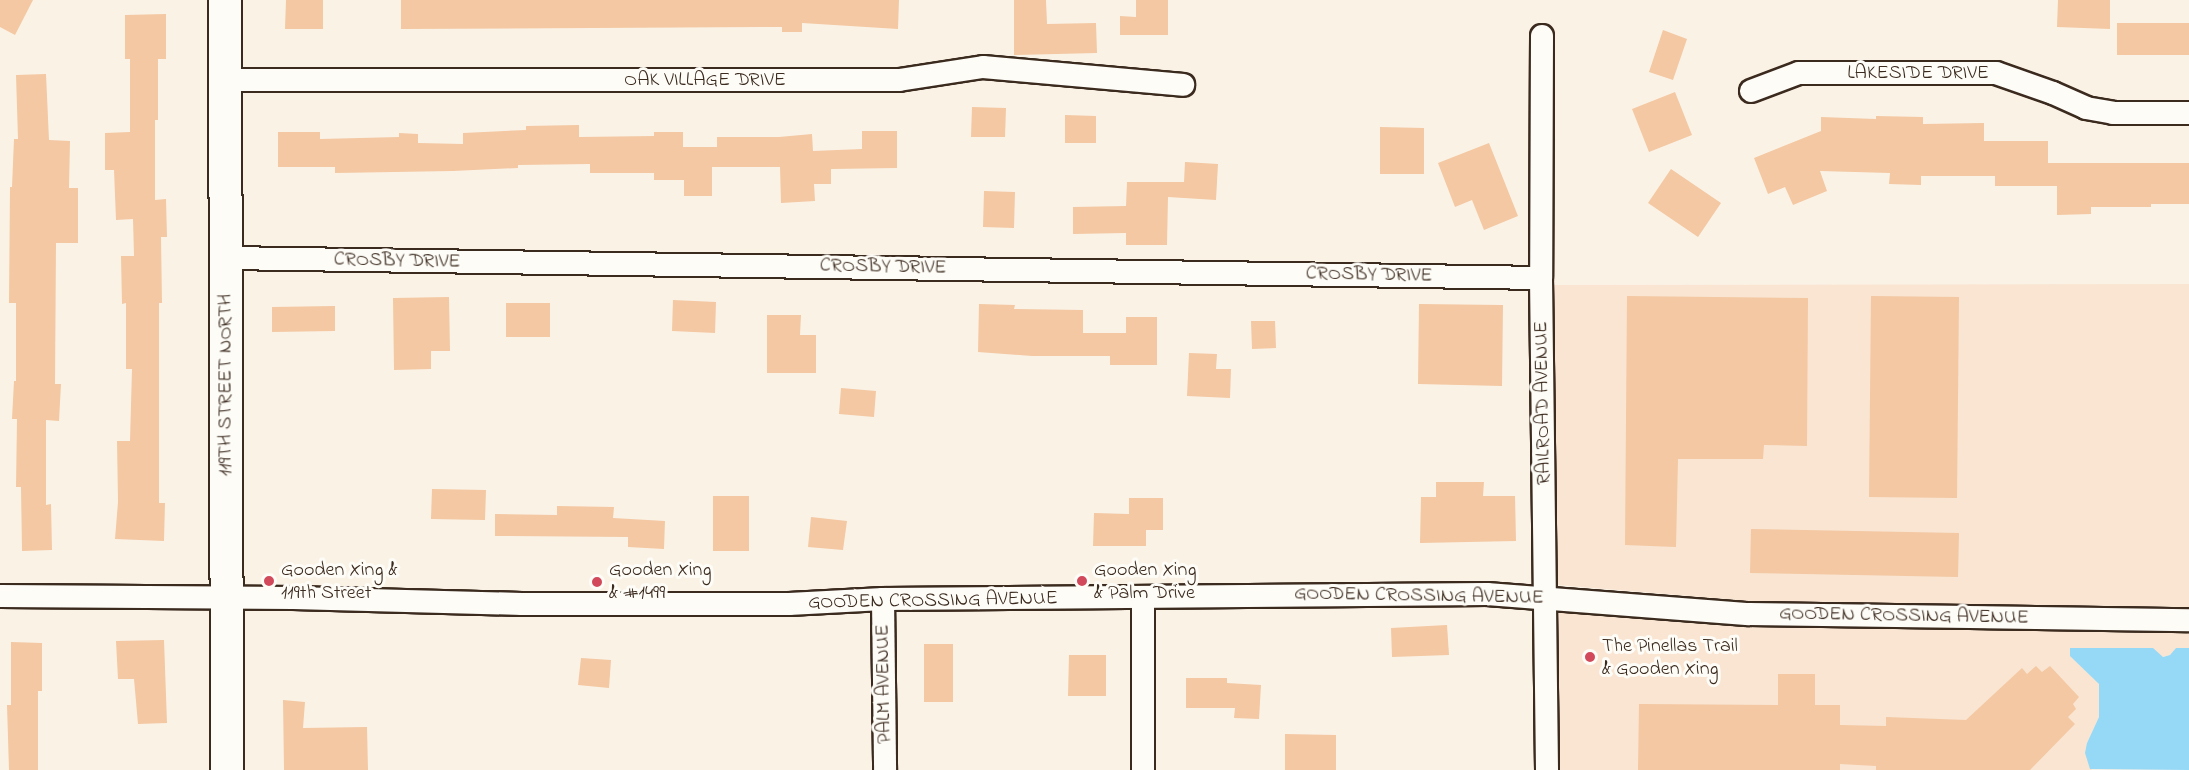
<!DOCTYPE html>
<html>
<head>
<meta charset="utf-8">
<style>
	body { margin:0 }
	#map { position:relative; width:2189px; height:770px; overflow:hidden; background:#fbf2e6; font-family:"Indie Flower",sans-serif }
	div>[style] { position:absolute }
	.built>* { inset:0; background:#f9e5d2 }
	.water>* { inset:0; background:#95d9f7 }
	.building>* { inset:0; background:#f3c8a2 }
	.roads { filter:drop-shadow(2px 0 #3b2a1e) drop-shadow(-2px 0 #3b2a1e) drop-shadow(0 2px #3b2a1e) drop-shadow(0 -2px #3b2a1e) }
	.street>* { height:22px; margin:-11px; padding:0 11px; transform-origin:11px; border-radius:11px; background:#fdfcf7 }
	.secondary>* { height:32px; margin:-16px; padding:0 16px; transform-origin:16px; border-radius:16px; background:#fdfcf7 }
	.dots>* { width:16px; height:16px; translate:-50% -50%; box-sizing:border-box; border:3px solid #fdfcf7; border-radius:50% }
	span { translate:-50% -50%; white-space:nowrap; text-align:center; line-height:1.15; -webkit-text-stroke:6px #fdfcf7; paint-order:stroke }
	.street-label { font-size:20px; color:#3b2a1e }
	.poi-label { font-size:20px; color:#3b2a1e }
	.left { translate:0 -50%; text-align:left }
</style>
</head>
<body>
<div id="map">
	<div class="built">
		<div style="clip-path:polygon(2189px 284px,2189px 607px,1750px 601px,1558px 585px,1553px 285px)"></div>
		<div style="clip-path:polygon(1558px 611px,1748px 627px,2189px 633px,2189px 648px,2176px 648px,2170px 655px,2162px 657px,2157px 654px,2071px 656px,2099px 684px,2099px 717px,2087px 743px,2092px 770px,1558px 770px)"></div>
	</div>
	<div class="water">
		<div style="clip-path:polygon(2070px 648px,2153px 648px,2163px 657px,2170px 655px,2176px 648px,2189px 648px,2189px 770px,2090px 769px,2085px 753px,2087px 743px,2099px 717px,2099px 684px,2070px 656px)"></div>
	</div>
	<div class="building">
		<div style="clip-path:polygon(0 0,33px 0,15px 35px,0 27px)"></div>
		<div style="clip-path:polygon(286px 0,323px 0,323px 29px,285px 29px)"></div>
		<div style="clip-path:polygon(401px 0,899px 0,898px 29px,802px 23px,802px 32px,782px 32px,782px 27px,401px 29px)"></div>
		<div style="clip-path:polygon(1014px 0,1046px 0,1047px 24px,1096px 23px,1097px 53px,1014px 55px)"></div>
		<div style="clip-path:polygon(1136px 0,1168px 0,1168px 35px,1120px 35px,1120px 16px,1136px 17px)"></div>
		<div style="clip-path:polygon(2058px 0,2110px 0,2110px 29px,2057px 27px)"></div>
		<div style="clip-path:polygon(166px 14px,166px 59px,158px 59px,158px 120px,155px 120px,155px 200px,166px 199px,167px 237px,161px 237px,162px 303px,159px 303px,159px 503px,165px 503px,164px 541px,115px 539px,118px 502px,117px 441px,130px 441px,132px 369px,126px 369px,126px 303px,122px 304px,121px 256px,134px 256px,133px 219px,116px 220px,114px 170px,105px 170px,105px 133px,130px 132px,130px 59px,125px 59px,125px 15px)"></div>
		<div style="clip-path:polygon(2117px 23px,2189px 23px,2189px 55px,2117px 55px)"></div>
		<div style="clip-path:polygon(1663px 30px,1687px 39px,1673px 80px,1649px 72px)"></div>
		<div style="clip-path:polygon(46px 74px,49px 140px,70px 141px,69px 188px,78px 188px,78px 243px,56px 243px,55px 384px,61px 384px,59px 421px,46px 420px,46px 505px,51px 504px,52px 550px,22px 551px,21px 487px,16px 487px,17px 419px,12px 419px,14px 381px,16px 381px,16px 303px,9px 303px,10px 187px,12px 187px,14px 139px,18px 139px,16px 75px)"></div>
		<div style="clip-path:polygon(1675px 92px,1692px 135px,1649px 152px,1632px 109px)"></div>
		<div style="clip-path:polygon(972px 107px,1006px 108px,1005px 137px,971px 137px)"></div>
		<div style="clip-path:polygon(1065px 115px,1096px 116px,1096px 143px,1065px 143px)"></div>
		<div style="clip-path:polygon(1876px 116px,1923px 117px,1923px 124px,1984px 123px,1984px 141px,2048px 141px,2048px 163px,2189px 163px,2189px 204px,2151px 204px,2151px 207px,2091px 207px,2091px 214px,2057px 215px,2057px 186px,1995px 186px,1995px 176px,1921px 176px,1921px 185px,1889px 184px,1890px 173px,1820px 171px,1827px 191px,1793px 205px,1785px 187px,1768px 194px,1754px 158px,1821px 131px,1821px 117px,1876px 119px)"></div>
		<div style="clip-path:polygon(579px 125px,579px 137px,654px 136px,654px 132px,683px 132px,683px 147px,717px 147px,717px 137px,779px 137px,812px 134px,813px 151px,862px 149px,862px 131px,897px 131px,897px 168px,831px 169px,831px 184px,814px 184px,815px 201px,781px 203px,780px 167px,712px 167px,712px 196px,684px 196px,684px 180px,654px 180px,654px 173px,590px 173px,590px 164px,518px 165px,518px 168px,453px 171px,335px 173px,335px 167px,278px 167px,278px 132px,320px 132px,320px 139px,399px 137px,399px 133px,418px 134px,418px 143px,463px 144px,463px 133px,526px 130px,526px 126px)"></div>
		<div style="clip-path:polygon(1380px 127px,1424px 128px,1424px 174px,1380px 174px)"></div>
		<div style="clip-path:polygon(1489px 143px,1518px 216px,1484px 230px,1472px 200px,1455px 207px,1438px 163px)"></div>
		<div style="clip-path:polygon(1185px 162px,1218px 164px,1216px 200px,1168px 197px,1167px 245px,1126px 245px,1126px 233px,1073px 234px,1073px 207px,1126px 206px,1127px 182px,1184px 182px)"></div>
		<div style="clip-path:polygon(1671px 169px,1721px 203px,1698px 237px,1648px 203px)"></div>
		<div style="clip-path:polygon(984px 191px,1015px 192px,1014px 228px,983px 227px)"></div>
		<div style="clip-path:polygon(1627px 296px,1808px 298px,1807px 446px,1764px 445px,1763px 459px,1678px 459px,1676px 547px,1625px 545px)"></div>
		<div style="clip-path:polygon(1871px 296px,1959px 297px,1957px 498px,1869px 497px)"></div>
		<div style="clip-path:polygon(449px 297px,450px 351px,431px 351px,431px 369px,394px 370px,393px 298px)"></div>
		<div style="clip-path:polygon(673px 300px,716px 302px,715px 333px,672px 331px)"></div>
		<div style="clip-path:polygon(506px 303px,550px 303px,550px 337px,506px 337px)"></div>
		<div style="clip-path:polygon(979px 304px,1015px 305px,1014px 309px,1083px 310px,1083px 333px,1126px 333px,1126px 317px,1157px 317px,1157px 365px,1110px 365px,1110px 356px,1032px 356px,978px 352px)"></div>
		<div style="clip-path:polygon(1419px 304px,1503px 305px,1502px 386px,1418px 384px)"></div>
		<div style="clip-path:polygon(335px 306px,335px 331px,272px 332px,272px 307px)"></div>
		<div style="clip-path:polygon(767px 315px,801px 315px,800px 335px,816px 335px,816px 373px,767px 373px)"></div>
		<div style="clip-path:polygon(1251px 321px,1275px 321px,1276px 348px,1252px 349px)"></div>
		<div style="clip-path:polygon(1189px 353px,1217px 354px,1216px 369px,1231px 369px,1230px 398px,1187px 396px)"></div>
		<div style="clip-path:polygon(841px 388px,876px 391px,874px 417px,839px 414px)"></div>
		<div style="clip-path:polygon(1436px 482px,1484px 482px,1483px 496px,1515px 496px,1516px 541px,1420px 543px,1421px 497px,1436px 497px)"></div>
		<div style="clip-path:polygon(432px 489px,486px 490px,485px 520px,431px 519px)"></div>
		<div style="clip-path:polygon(713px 496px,749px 496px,749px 551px,713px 551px)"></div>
		<div style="clip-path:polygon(1129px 498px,1163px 498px,1163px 530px,1146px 530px,1146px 546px,1093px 546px,1094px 513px,1129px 514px)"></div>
		<div style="clip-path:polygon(557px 506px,614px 507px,613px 518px,665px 521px,664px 549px,628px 547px,628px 537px,495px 536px,495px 514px,557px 515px)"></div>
		<div style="clip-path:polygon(811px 517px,847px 521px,843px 550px,808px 547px)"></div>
		<div style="clip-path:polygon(1751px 529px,1959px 533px,1958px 577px,1750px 573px)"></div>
		<div style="clip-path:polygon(1447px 625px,1449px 655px,1392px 657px,1391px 628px)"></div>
		<div style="clip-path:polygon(164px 640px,167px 723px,138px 724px,134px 679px,118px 679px,116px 641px)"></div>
		<div style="clip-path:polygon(11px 642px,42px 643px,42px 691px,38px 691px,38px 770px,9px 770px,7px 705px,11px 705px)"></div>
		<div style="clip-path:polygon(924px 644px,953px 644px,953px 702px,924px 702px)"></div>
		<div style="clip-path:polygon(1069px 655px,1106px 655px,1106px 696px,1068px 696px)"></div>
		<div style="clip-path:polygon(581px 658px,611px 660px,609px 688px,578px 685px)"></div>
		<div style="clip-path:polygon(2036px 666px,2042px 672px,2050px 666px,2079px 697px,2073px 704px,2076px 709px,2068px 717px,2075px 724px,2030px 770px,1876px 770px,1876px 766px,1840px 764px,1840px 770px,1638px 770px,1639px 704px,1778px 705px,1778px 674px,1815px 674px,1815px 705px,1840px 705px,1840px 725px,1886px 726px,1886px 717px,1966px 720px,2022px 668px,2027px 674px)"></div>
		<div style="clip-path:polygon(1186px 678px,1227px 678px,1227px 683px,1261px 685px,1259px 719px,1234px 718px,1235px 708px,1186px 708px)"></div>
		<div style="clip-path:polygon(283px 700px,305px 702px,303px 728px,367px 727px,368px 770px,284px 770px)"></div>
		<div style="clip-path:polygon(1285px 734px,1336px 735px,1336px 770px,1285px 770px)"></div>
	</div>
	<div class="roads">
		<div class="street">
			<div style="left:1542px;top:36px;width:242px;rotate:90.2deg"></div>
			<div style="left:1541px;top:278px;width:492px;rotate:89.3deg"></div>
			<div style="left:226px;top:80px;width:673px"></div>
			<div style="left:899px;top:80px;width:85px;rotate:-8.8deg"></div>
			<div style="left:983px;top:67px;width:201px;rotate:5.1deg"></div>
			<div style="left:1751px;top:91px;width:51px;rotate:-20.6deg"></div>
			<div style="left:1799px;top:73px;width:197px"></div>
			<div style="left:1996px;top:73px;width:60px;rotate:19.3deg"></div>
			<div style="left:2053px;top:93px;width:36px;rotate:24deg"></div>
			<div style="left:2086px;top:108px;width:27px;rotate:10deg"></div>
			<div style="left:2113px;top:113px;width:76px"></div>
			<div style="left:226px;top:258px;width:1315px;rotate:0.87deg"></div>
			<div style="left:0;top:596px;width:293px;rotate:0.4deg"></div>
			<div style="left:293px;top:598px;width:229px;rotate:1.5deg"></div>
			<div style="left:522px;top:604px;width:267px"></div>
			<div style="left:789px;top:604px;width:94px;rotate:-3deg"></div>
			<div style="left:883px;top:599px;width:604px;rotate:-0.47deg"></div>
			<div style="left:1487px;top:594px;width:263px;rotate:4.4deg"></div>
			<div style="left:1749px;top:614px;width:440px;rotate:0.8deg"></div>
			<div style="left:883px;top:599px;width:171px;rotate:89.3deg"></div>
			<div style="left:1143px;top:770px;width:173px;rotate:-90deg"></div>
		</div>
		<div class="secondary">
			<div style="left:225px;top:0;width:770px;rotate:89.85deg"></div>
		</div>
	</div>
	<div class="dots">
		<div style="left:269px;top:581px;background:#d1495b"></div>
		<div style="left:1082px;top:581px;background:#d1495b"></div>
		<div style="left:597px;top:582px;background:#d1495b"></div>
		<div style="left:1590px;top:657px;background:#d1495b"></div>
	</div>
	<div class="street-label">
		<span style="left:1918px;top:73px">LAKESIDE DRIVE</span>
		<span style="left:705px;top:80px">OAK VILLAGE DRIVE</span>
		<span style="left:397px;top:261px;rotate:1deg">CROSBY DRIVE</span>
		<span style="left:883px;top:267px;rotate:1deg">CROSBY DRIVE</span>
		<span style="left:1369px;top:275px;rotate:1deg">CROSBY DRIVE</span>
		<span style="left:226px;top:385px;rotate:-90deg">119TH STREET NORTH</span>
		<span style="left:1543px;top:403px;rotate:-91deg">RAILROAD AVENUE</span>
		<span style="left:1419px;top:596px;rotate:1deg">GOODEN CROSSING AVENUE</span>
		<span style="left:933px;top:601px;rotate:-1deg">GOODEN CROSSING AVENUE</span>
		<span style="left:1904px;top:616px;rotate:1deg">GOODEN CROSSING AVENUE</span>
		<span style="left:884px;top:684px;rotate:-91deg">PALM AVENUE</span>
	</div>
	<div class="poi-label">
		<span class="left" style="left:281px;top:582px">Gooden Xing &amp;<br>119th Street</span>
		<span class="left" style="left:609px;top:582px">Gooden Xing<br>&amp; #1499</span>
		<span class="left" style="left:1094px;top:582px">Gooden Xing<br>&amp; Palm Drive</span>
		<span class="left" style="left:1602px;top:658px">The Pinellas Trail<br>&amp; Gooden Xing</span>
	</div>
</div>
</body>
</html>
